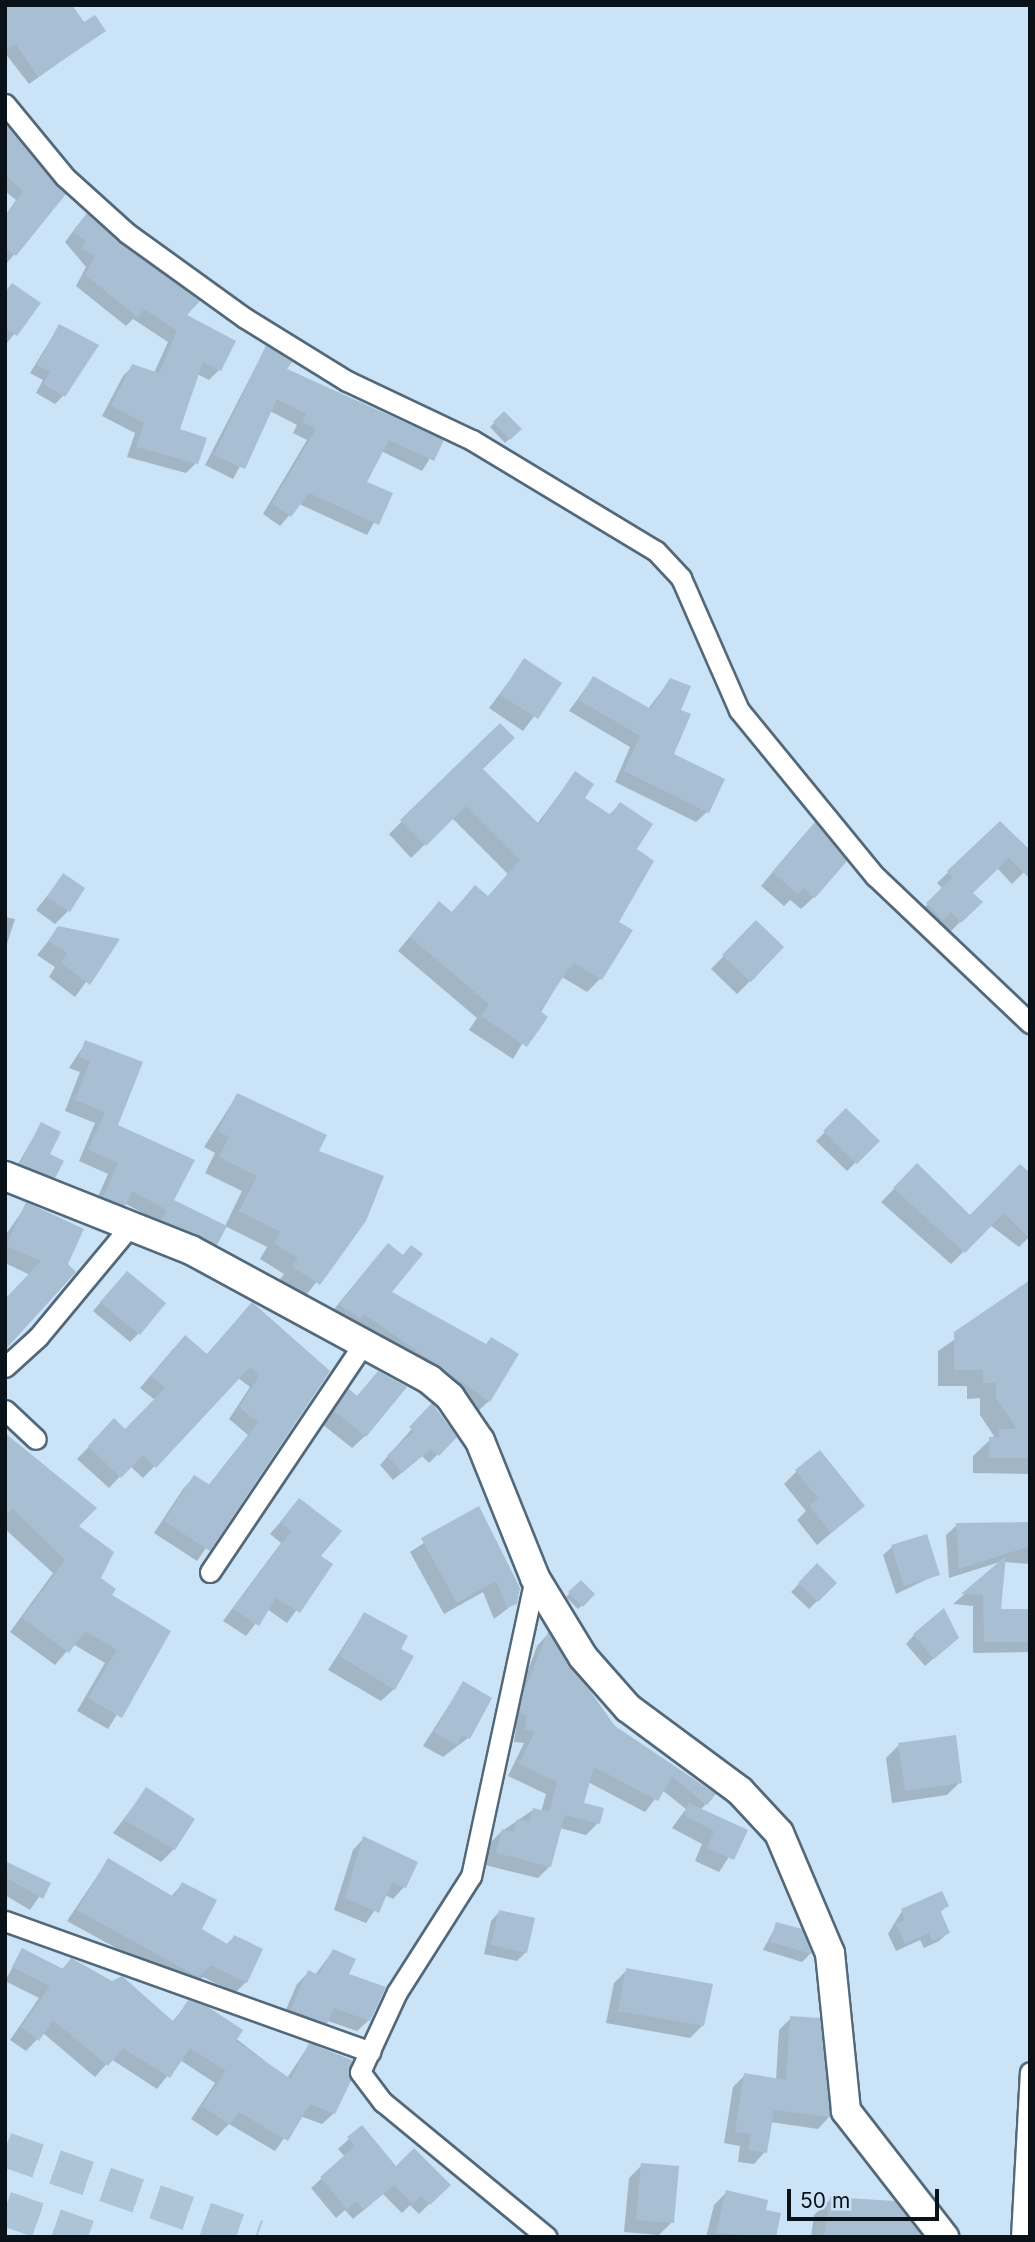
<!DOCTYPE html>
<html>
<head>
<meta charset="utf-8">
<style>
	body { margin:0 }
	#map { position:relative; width:1035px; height:2242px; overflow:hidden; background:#cae3f7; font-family:Inter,sans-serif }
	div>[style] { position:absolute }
	.shadow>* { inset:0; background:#0003 }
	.building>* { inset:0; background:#a8bfd3 }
	.highway-tunnel>* { height:35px; margin-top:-17.5px; transform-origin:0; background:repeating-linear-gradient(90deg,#adc4d6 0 35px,transparent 0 53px) }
	.roads { filter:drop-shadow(2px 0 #53697a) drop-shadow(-2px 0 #53697a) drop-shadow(0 2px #53697a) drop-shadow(0 -2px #53697a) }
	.street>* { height:19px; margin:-9.5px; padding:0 9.5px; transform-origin:9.5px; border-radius:9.5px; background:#fff }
	.secondary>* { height:28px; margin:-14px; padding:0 14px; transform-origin:14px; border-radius:14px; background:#fff }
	span { translate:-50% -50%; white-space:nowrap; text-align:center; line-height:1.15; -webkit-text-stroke:7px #cae3f7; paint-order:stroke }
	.frame { position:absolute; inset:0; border:7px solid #0a1219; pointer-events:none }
	.scale { position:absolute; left:787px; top:2189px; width:152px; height:32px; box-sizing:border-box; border:4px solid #0a1219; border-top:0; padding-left:9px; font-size:21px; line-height:24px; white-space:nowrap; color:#0a1219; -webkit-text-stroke:5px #cae3f7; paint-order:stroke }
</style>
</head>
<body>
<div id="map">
	<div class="shadow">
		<div style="clip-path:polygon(5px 5px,84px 25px,103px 31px,29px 84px,5px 53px)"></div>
		<div style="clip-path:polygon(5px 126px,64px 194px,7px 263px,5px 216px,16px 200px,5px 191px)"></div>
		<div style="clip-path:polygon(77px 226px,184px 315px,219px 370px,209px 380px,197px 374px,177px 430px,196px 463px,186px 473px,127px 457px,135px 433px,102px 416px,123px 376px,133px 366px,154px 373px,168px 342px,133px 319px,126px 326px,76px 286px,86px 267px,65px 242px)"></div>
		<div style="clip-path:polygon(5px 292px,38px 304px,7px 343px,5px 342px)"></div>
		<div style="clip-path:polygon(59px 326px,64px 395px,55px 404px,36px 393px,43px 380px,30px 373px)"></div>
		<div style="clip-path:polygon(266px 347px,285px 370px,441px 441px,422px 471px,381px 451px,365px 483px,390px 494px,367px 535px,299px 504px,280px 526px,263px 514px,307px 440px,293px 433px,297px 425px,270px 411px,233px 479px,205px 465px)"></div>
		<div style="clip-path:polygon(504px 413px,520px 429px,505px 443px,490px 427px)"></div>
		<div style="clip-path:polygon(525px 660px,559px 683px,523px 731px,489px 708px)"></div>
		<div style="clip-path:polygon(593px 678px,648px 709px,670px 680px,679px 711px,671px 754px,707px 812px,696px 822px,615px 782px,630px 747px,569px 711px)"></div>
		<div style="clip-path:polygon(500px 725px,481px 769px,537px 824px,575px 773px,583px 798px,608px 816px,620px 804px,634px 850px,600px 979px,587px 992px,562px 977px,513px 1059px,469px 1030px,477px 1018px,398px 951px,426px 917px,451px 913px,475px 887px,487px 898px,508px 874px,452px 818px,411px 858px,389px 834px)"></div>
		<div style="clip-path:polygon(1000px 823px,1030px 866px,1012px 884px,997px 868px,971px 893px,980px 902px,949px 933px,938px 922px,930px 930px,916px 916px,943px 889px,937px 883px)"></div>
		<div style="clip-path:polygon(802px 837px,814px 897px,801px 909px,790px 900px,784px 906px,761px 886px)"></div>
		<div style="clip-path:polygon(63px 876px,68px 911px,55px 924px,36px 910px)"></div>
		<div style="clip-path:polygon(5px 917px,15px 919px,5px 950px)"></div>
		<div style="clip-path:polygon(756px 923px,750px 981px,737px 994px,711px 969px)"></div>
		<div style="clip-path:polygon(59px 928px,117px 940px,75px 997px,49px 977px,55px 967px,37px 955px)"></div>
		<div style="clip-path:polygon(86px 1042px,116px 1126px,171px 1200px,225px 1226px,242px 1191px,205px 1173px,215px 1153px,204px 1147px,237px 1095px,316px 1152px,365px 1220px,303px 1299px,278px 1282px,284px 1274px,260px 1259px,267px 1247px,225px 1226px,205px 1255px,152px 1231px,158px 1221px,124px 1203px,113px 1216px,93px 1208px,108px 1174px,79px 1161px,95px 1123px,65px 1111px,80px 1072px,69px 1068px)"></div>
		<div style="clip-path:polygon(846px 1111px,877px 1141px,847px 1171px,816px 1141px)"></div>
		<div style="clip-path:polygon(41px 1124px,54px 1177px,45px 1185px,13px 1173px)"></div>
		<div style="clip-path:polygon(917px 1166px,970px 1217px,1020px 1166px,1030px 1236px,1019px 1247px,990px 1225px,951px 1264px,881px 1202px)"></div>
		<div style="clip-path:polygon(27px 1204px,82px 1230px,30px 1275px,5px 1263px,5px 1236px)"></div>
		<div style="clip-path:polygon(388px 1245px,402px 1256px,411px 1247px,389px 1293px,489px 1401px,478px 1411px,353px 1324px,329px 1315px)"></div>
		<div style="clip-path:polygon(119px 1281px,138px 1334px,130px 1342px,93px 1311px)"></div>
		<div style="clip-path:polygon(1030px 1287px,1030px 1474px,973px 1473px,973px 1456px,994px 1436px,980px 1415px,980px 1398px,967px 1399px,967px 1386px,938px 1386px,938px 1351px)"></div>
		<div style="clip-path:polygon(252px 1304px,328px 1372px,197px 1561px,154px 1533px,183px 1489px,194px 1477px,208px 1486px,248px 1435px,229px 1419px,250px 1387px,238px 1378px,143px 1478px,130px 1466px,109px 1488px,77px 1459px,114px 1421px,125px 1431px,155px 1400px,140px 1388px,173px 1349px,206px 1355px)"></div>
		<div style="clip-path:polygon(378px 1373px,365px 1436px,352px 1448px,322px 1424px,348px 1390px,356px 1397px)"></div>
		<div style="clip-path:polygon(432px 1406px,455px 1437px,429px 1463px,422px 1456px,393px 1480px,380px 1465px)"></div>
		<div style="clip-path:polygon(5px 1435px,94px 1508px,76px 1526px,109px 1596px,169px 1631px,108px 1729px,77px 1711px,105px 1663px,73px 1644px,55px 1665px,10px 1632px,53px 1573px,5px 1529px)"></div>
		<div style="clip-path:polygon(797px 1471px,863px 1506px,817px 1545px,797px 1520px,806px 1511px,784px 1484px)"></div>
		<div style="clip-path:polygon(299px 1501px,319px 1557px,330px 1564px,287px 1623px,267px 1609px,246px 1636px,223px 1621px,281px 1543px,270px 1534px)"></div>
		<div style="clip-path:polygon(478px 1508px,515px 1603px,494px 1619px,483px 1592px,444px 1614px,410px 1552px)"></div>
		<div style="clip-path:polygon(1030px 1524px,1030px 1564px,1003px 1562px,1000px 1611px,1030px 1611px,1030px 1652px,973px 1653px,973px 1606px,953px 1604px,1003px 1561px,949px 1578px,946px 1535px,957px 1525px)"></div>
		<div style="clip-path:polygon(892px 1547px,938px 1574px,896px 1594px,883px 1555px)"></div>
		<div style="clip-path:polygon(817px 1565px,835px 1583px,809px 1609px,791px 1592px)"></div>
		<div style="clip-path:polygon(581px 1582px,593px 1594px,578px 1609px,566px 1597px)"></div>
		<div style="clip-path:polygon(364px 1614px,399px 1650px,394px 1689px,381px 1701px,328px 1670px)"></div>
		<div style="clip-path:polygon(548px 1634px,614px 1727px,706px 1804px,700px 1810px,746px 1831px,719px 1872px,695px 1861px,702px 1844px,672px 1828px,686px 1809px,662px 1790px,645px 1812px,588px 1782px,582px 1804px,598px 1823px,586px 1835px,560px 1828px,550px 1866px,538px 1878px,485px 1865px,491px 1842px,502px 1831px,533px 1810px,541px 1812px,546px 1794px,508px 1776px,524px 1743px,514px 1742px,516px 1728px,508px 1725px,537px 1646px)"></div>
		<div style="clip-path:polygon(914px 1635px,948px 1646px,925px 1666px,906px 1644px)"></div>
		<div style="clip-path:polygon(463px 1683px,468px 1738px,443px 1757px,423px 1746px)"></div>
		<div style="clip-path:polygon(899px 1745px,960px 1782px,947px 1795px,892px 1803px,886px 1758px)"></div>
		<div style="clip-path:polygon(146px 1790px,174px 1849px,161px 1862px,113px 1833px)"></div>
		<div style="clip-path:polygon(364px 1838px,416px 1863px,404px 1887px,393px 1899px,385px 1895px,366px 1923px,334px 1910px,353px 1850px)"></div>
		<div style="clip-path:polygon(108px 1860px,171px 1897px,182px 1884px,199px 1930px,226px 1945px,234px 1937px,246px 1982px,235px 1993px,203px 1977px,191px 1989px,67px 1921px)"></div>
		<div style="clip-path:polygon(5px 1863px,48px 1884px,30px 1910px,5px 1895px)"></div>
		<div style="clip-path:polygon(947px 1906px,939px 1913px,948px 1933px,939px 1941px,924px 1948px,920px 1940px,896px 1951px,888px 1934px,902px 1911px)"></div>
		<div style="clip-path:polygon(499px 1912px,526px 1952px,517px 1961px,484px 1954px,491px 1921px)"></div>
		<div style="clip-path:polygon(777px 1924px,801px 1931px,810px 1954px,802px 1962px,763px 1950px)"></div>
		<div style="clip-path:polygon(22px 1950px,61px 1970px,71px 1960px,172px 2022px,189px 2002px,287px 2078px,309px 2045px,334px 2113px,322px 2124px,300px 2116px,275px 2151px,229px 2124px,217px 2136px,191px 2119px,215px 2083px,180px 2060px,157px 2089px,111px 2059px,95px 2077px,43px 2033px,26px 2051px,10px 2040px,39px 1998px,5px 1981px)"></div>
		<div style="clip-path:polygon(333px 1951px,369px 2020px,357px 2031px,328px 2021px,314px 2034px,281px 2021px,297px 1984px,308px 1973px,315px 1975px)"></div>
		<div style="clip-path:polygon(627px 1970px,703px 2025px,690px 2038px,606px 2023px,614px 1983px)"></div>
		<div style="clip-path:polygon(791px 2018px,829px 2117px,818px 2129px,770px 2122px,765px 2152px,754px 2164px,738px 2162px,740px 2146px,724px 2143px,733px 2087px,745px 2075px,776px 2080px,779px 2030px)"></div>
		<div style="clip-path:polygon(349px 2139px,396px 2168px,448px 2185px,419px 2214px,410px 2205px,402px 2213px,383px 2194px,353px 2219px,345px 2210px,336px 2218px,311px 2188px,345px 2157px,338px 2149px)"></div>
		<div style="clip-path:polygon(642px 2165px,672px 2222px,659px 2235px,624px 2232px,629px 2178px)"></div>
		<div style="clip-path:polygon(727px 2192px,764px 2211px,774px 2237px,706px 2237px,714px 2205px)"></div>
		<div style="clip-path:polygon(831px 2199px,921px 2237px,811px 2237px,814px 2215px)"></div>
	</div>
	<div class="building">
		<div style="clip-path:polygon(5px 5px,72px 5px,84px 22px,95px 15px,106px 31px,38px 77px,16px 44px,5px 51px)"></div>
		<div style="clip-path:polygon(5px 124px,66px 194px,16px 256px,5px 249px,5px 217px,23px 191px,5px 175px)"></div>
		<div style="clip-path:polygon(87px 213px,200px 301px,187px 315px,236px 341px,221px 371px,203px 362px,180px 429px,207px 438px,198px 464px,136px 447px,144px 423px,111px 406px,132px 364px,159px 373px,177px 331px,144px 309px,138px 317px,85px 275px,95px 256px,81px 248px,86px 241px,73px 231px)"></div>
		<div style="clip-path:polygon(12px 283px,41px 303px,17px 336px,5px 328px,5px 292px)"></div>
		<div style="clip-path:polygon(59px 324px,99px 345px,65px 397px,43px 384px,50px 372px,37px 365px)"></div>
		<div style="clip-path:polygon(266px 345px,292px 362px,287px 369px,444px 440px,434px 461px,389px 440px,367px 482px,393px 493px,379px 525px,309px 493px,291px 517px,272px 503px,316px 429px,302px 422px,306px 414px,277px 399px,245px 469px,214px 455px)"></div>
		<div style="clip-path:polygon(504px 411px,522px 429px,510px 440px,493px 422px)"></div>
		<div style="clip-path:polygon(524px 658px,562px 683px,538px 719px,500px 695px)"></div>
		<div style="clip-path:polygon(593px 676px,651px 709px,670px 678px,691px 686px,681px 710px,691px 714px,674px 754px,725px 779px,709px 813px,624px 771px,640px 736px,579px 700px)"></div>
		<div style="clip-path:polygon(500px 723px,515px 738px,483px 769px,539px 824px,575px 771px,594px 784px,585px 798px,611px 815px,620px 802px,653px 824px,637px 849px,654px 861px,619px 922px,633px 930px,602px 980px,574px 963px,570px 967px,540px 1011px,548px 1017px,527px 1047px,481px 1016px,489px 1004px,410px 937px,439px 901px,452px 912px,475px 885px,488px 896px,520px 860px,466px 806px,426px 846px,400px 820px)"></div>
		<div style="clip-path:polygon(1000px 821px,1030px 850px,1030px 879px,1009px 858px,973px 893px,983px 902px,961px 923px,951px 912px,943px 920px,926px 903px,953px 877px,947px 871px)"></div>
		<div style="clip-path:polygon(815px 822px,847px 861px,815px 898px,804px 888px,798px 894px,772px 872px)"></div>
		<div style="clip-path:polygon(63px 873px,85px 888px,70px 912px,47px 897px)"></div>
		<div style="clip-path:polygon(756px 920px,784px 947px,751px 982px,722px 955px)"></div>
		<div style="clip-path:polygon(58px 926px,120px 939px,90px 985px,61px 963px,67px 953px,48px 941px)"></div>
		<div style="clip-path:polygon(85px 1040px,143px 1062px,118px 1125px,195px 1160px,174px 1200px,227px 1226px,217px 1245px,162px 1220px,167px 1210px,132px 1191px,125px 1206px,103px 1197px,118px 1163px,88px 1150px,105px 1112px,75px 1100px,90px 1061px,79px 1057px)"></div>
		<div style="clip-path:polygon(237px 1093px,327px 1135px,319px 1151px,384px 1176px,366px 1221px,320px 1285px,292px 1266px,298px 1258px,274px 1243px,281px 1232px,239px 1211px,257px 1176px,219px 1157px,229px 1137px,218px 1131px)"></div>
		<div style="clip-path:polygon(846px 1108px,880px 1141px,857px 1164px,823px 1131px)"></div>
		<div style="clip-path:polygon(41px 1122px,61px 1132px,50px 1154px,64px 1161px,55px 1178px,20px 1164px)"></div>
		<div style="clip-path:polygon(917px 1163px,970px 1215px,1020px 1164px,1030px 1173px,1030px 1239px,1004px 1213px,965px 1253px,893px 1188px)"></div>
		<div style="clip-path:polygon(26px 1202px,84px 1229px,68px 1264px,76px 1272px,5px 1350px,5px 1299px,41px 1261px,6px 1246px)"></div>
		<div style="clip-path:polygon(388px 1243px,403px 1255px,411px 1245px,423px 1254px,392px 1292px,486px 1344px,491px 1337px,519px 1354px,490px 1402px,364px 1314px,360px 1319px,338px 1304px)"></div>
		<div style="clip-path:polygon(127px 1271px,166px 1303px,140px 1335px,100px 1302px)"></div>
		<div style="clip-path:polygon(1030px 1280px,1030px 1458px,989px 1458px,989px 1437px,999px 1437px,999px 1429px,1017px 1429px,996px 1398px,996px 1383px,983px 1383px,983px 1370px,954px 1370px,954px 1332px)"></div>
		<div style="clip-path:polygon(252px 1302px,330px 1371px,210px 1551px,164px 1521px,194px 1475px,210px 1485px,258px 1422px,239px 1407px,260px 1375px,250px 1367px,156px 1468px,143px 1455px,121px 1478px,88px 1446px,114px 1418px,125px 1429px,165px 1388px,151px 1376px,185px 1335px,207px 1354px)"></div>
		<div style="clip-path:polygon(378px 1371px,407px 1387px,366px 1437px,333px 1410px,348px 1388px,357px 1396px)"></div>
		<div style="clip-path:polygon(432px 1403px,457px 1437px,439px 1456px,431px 1449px,402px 1473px,387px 1455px,414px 1432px,409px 1427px)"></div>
		<div style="clip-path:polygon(5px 1433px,97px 1508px,79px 1526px,114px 1552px,101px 1578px,116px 1589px,112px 1595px,171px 1631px,122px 1718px,88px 1698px,117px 1650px,85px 1631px,69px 1653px,22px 1618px,65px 1560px,13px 1509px,5px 1516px)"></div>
		<div style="clip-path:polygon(820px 1450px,865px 1506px,831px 1533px,809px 1506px,818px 1498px,795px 1470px)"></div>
		<div style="clip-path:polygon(299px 1498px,342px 1531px,321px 1556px,333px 1564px,300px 1613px,276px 1598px,259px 1626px,233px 1609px,291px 1531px,280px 1522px)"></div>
		<div style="clip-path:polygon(479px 1506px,520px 1588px,517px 1604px,507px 1608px,496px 1581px,457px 1603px,421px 1538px)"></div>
		<div style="clip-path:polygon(1030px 1522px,1030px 1546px,959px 1569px,956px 1523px)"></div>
		<div style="clip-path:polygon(927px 1534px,940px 1575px,904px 1586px,891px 1545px)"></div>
		<div style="clip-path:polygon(1006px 1556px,1001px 1609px,1030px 1609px,1030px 1642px,984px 1642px,983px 1595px,961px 1594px)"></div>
		<div style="clip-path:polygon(817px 1563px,837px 1583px,818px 1602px,798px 1583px)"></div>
		<div style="clip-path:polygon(581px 1580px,595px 1594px,583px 1607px,568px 1592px)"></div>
		<div style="clip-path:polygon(944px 1608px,959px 1638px,934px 1659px,913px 1634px)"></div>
		<div style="clip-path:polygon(364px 1612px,408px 1636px,401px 1649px,414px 1656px,395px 1690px,339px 1656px)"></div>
		<div style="clip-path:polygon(548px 1632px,615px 1726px,716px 1794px,707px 1805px,672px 1776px,658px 1801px,594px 1767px,584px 1803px,604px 1808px,600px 1824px,565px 1815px,551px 1867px,496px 1853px,502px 1829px,514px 1832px,517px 1819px,529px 1822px,533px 1808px,549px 1812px,557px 1782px,519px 1764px,535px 1731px,525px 1730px,527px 1716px,519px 1713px,522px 1696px)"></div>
		<div style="clip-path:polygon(463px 1681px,492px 1698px,470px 1739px,462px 1735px,457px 1745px,434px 1732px)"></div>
		<div style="clip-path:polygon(956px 1735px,962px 1783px,905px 1791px,898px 1743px)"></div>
		<div style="clip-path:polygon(146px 1787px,195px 1819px,175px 1850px,124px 1820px)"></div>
		<div style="clip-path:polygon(689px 1803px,748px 1830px,734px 1860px,707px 1848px,714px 1831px,684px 1815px)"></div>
		<div style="clip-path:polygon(363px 1836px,418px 1862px,406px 1888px,392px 1882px,379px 1913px,345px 1898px)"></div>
		<div style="clip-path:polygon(108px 1858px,174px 1897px,182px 1882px,217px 1900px,202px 1929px,229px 1945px,234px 1935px,263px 1949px,247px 1983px,211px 1965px,198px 1977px,77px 1910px)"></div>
		<div style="clip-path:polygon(5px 1861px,51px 1883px,43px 1899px,5px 1877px)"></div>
		<div style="clip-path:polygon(942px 1891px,949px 1906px,940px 1910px,950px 1933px,932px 1941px,929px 1933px,905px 1944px,896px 1924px,905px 1920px,901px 1909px)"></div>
		<div style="clip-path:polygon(499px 1910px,535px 1918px,527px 1953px,491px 1945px)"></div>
		<div style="clip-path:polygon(776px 1922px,802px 1929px,812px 1954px,770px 1942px)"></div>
		<div style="clip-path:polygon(22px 1948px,63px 1969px,71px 1958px,112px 1981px,122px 1976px,174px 2022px,188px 2000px,208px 2007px,243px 2030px,236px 2041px,291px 2079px,309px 2043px,352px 2060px,351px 2081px,335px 2114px,310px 2104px,288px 2141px,239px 2112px,230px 2125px,202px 2106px,226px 2071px,190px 2048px,170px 2078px,123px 2048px,108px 2066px,53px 2020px,39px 2041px,21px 2027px,50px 1986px,12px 1967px)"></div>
		<div style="clip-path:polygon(333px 1949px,356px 1959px,349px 1974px,386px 1987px,370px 2021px,334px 2008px,327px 2024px,291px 2009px,308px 1970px,319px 1975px)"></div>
		<div style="clip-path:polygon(626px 1968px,713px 1984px,704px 2026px,618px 2011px)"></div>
		<div style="clip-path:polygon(790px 2016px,820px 2018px,831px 2117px,774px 2110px,767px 2153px,748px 2150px,751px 2134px,735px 2132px,744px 2073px,786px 2080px)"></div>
		<div style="clip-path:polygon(362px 2125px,396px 2166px,414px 2148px,451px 2185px,430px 2205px,421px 2196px,413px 2204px,394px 2185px,364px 2210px,356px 2201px,347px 2209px,320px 2177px,355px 2146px,347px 2137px)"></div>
		<div style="clip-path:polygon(641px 2163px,679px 2166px,674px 2223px,636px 2220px)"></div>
		<div style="clip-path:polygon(726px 2190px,768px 2200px,766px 2210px,781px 2213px,776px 2237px,716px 2233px)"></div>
		<div style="clip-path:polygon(830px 2197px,895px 2201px,923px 2237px,824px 2237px)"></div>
	</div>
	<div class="highway-tunnel">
		<div style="left:5px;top:2149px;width:267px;rotate:19.2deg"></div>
		<div style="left:5px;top:2208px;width:88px;rotate:19.3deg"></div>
	</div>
	<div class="roads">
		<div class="street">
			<div style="left:5px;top:104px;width:94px;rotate:50.6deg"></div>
			<div style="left:65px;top:177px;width:84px;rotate:42.1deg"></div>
			<div style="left:127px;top:233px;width:145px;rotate:35.8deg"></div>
			<div style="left:245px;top:318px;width:120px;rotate:31.7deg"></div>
			<div style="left:347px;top:381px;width:138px;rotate:25.3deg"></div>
			<div style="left:472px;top:440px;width:215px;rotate:31.1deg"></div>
			<div style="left:656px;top:551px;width:37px;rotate:47deg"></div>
			<div style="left:681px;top:578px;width:144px;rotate:66.3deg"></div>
			<div style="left:739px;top:710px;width:215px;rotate:50.7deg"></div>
			<div style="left:875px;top:876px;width:214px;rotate:43.5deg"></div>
			<div style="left:5px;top:1367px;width:45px;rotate:-42.3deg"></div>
			<div style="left:38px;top:1337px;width:144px;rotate:-50.3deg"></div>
			<div style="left:5px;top:1410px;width:42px;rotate:43.1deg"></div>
			<div style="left:210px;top:1572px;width:275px;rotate:-56.1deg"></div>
			<div style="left:535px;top:1578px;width:305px;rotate:102.1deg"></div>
			<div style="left:471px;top:1876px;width:138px;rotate:122.5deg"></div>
			<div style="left:397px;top:1992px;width:88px;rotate:114.8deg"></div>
			<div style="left:360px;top:2072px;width:38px;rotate:53deg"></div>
			<div style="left:383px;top:2102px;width:212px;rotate:39.5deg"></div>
			<div style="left:5px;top:1921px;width:388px;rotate:19.7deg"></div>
			<div style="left:1021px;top:2237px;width:165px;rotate:-86.9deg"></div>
		</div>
		<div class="secondary">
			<div style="left:5px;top:1176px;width:200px;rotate:21.7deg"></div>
			<div style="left:191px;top:1250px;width:272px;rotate:28.5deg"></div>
			<div style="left:430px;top:1380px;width:26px;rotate:40deg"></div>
			<div style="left:450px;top:1397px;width:53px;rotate:55.7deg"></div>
			<div style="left:480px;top:1441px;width:148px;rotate:68.1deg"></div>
			<div style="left:535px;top:1578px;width:92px;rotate:58.7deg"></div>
			<div style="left:583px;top:1657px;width:68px;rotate:48.6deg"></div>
			<div style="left:628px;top:1708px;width:139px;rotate:36.5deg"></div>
			<div style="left:740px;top:1791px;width:57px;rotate:47.1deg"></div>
			<div style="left:779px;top:1833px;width:130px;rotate:67deg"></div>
			<div style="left:830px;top:1953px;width:159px;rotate:84.2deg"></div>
			<div style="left:846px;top:2111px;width:160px;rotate:52.1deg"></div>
		</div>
	</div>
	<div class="frame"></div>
	<div class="scale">50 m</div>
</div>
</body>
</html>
